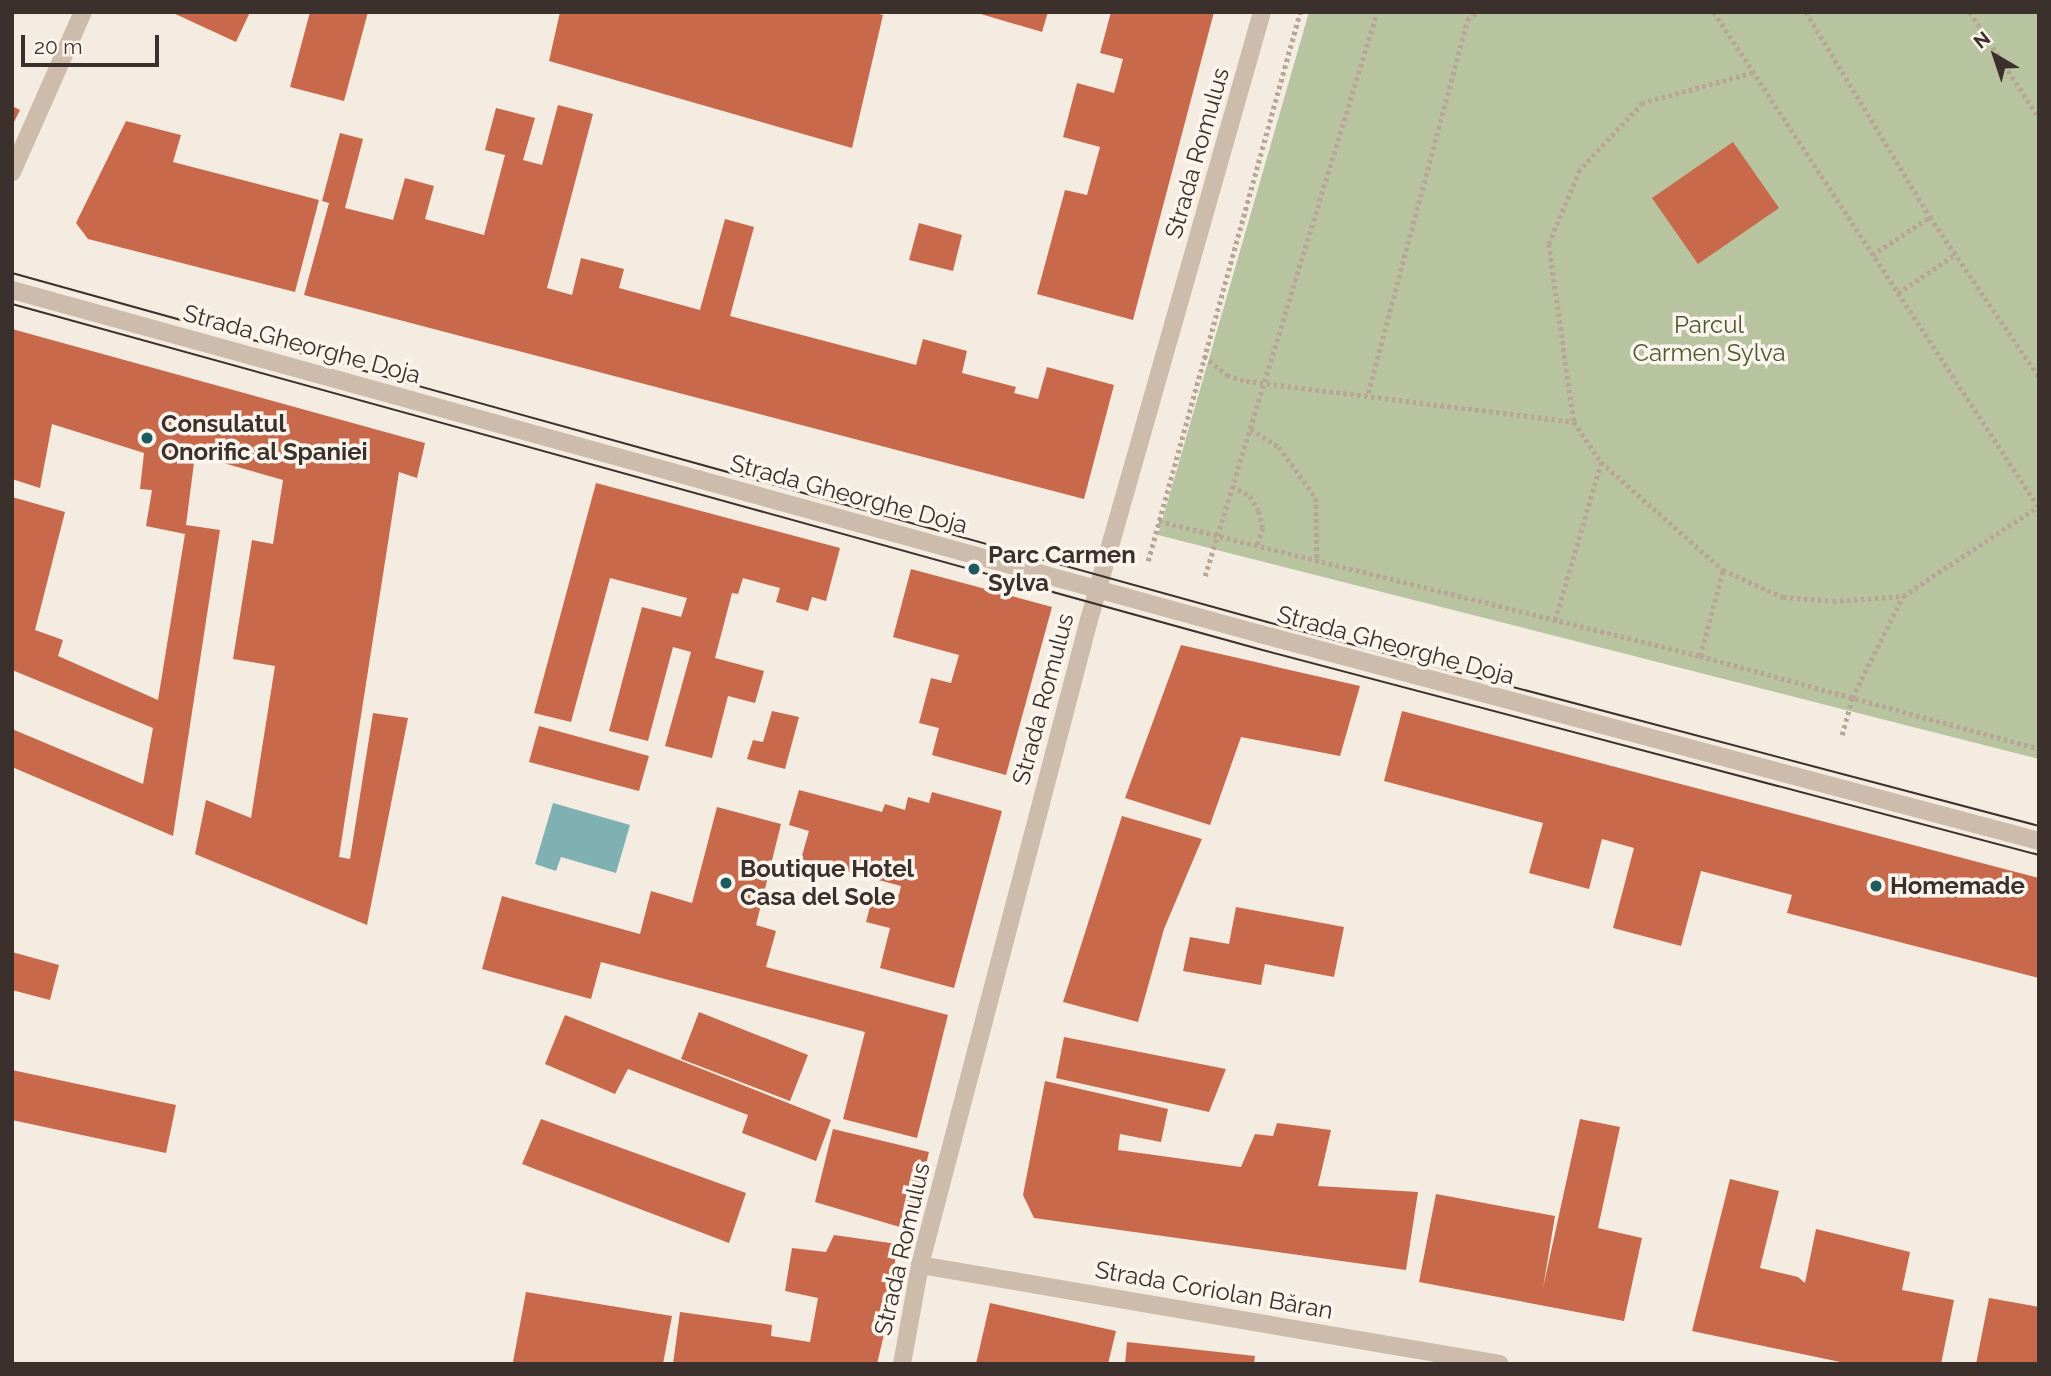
<!DOCTYPE html>
<html>
<head>
<meta charset="utf-8">
<style>
	body { margin:0 }
	#map { position:relative; width:2051px; height:1376px; overflow:hidden; background:#f4ebe1; font-family:Raleway,sans-serif }
	div>[style] { position:absolute }
	.green>* { inset:0; background:#b8c4a0 }
	.water>* { inset:0; background:#7fb0b2 }
	.building>* { inset:0; background:#c8694b }
	.path>* { height:4.5px; margin-top:-2.25px; transform-origin:0; background:repeating-linear-gradient(90deg,#b9a596 0 3.5px,transparent 0 7px) }
	.minor>* { height:18px; margin:-9px; padding:0 9px; transform-origin:9px; border-radius:9px; background:#cdbbac }
	.tram>* { height:2px; margin:-1px; padding:0 1px; transform-origin:1px; border-radius:1px; background:#3b302b }
	.dots>* { width:19px; height:19px; translate:-50% -50%; box-sizing:border-box; border:4px solid #fbf5ee; border-radius:50% }
	span { translate:-50% -50%; white-space:nowrap; text-align:center; line-height:1.15; -webkit-text-stroke:7px #fbf5ee; paint-order:stroke }
	.street-label { font-size:24px; color:#3b302b }
	.park-label { font-size:24px; color:#4a5a2e }
	.poi-label { font-size:24px; color:#3b302b; font-weight:700 }
	.left { translate:0 -50%; text-align:left }
	.frame { position:absolute; inset:0; border:14px solid #3b302b; pointer-events:none }
	.north { position:absolute; left:1960px; top:21px; width:70px; height:70px; -webkit-text-stroke:5px #fbf5ee; paint-order:stroke; rotate:321deg; font-size:19px; font-weight:700; line-height:28px; text-align:center; color:#3b302b }
	.north::after { content:''; display:block; margin:auto; width:24px; height:32px; background:#3b302b; clip-path:polygon(50% 0,100% 100%,50% 72%,0 100%) }
	.scale { position:absolute; left:21px; top:35px; width:138px; height:32px; box-sizing:border-box; border:4px solid #3b302b; border-top:0; padding-left:9px; font-size:21px; line-height:24px; white-space:nowrap; color:#3b302b; -webkit-text-stroke:5px #fbf5ee; paint-order:stroke }
</style>
</head>
<body>
<div id="map">
	<div class="green">
		<div style="clip-path:polygon(1309px 12px,2039px 12px,2039px 759px,1158px 535px)"></div>
	</div>
	<div class="water">
		<div style="clip-path:polygon(553px 803px,630px 825px,616px 873px,561px 857px,556px 871px,535px 864px)"></div>
	</div>
	<div class="building">
		<div style="clip-path:polygon(171px 12px,250px 12px,236px 42px)"></div>
		<div style="clip-path:polygon(310px 12px,368px 12px,344px 101px,290px 87px)"></div>
		<div style="clip-path:polygon(560px 12px,872px 12px,883px 15px,852px 148px,549px 61px)"></div>
		<div style="clip-path:polygon(974px 12px,1048px 12px,1042px 32px)"></div>
		<div style="clip-path:polygon(1111px 12px,1214px 12px,1133px 320px,1037px 294px,1065px 190px,1087px 195px,1100px 147px,1063px 137px,1077px 83px,1114px 93px,1123px 59px,1100px 53px)"></div>
		<div style="clip-path:polygon(558px 105px,593px 114px,547px 288px,572px 295px,581px 258px,624px 269px,619px 288px,700px 310px,725px 219px,754px 227px,730px 316px,916px 365px,923px 339px,967px 351px,962px 373px,1016px 387px,1014px 393px,1038px 399px,1047px 367px,1114px 385px,1084px 499px,304px 295px,329px 203px,322px 201px,340px 133px,363px 139px,345px 208px,393px 220px,405px 178px,434px 186px,425px 219px,484px 235px,505px 155px,485px 150px,496px 108px,535px 118px,523px 160px,542px 165px)"></div>
		<div style="clip-path:polygon(12px 106px,20px 110px,12px 126px)"></div>
		<div style="clip-path:polygon(126px 121px,181px 135px,173px 162px,319px 200px,295px 292px,88px 239px,76px 223px)"></div>
		<div style="clip-path:polygon(1733px 142px,1779px 208px,1698px 264px,1652px 198px)"></div>
		<div style="clip-path:polygon(919px 223px,962px 235px,953px 271px,909px 260px)"></div>
		<div style="clip-path:polygon(12px 329px,425px 443px,417px 478px,399px 472px,339px 857px,350px 859px,373px 713px,408px 718px,367px 925px,195px 854px,206px 800px,251px 818px,275px 666px,233px 659px,252px 540px,273px 544px,283px 480px,195px 455px,186px 525px,220px 530px,173px 836px,12px 767px,12px 729px,143px 784px,153px 728px,12px 670px,12px 497px,65px 512px,35px 630px,63px 640px,58px 656px,158px 700px,185px 534px,146px 526px,152px 490px,140px 489px,144px 453px,52px 424px,40px 488px,12px 479px)"></div>
		<div style="clip-path:polygon(596px 483px,840px 548px,826px 601px,812px 597px,808px 611px,776px 602px,780px 588px,743px 578px,738px 594px,732px 593px,715px 658px,764px 671px,755px 703px,728px 696px,712px 758px,665px 746px,691px 652px,673px 647px,648px 741px,609px 731px,642px 607px,681px 617px,687px 598px,610px 578px,571px 722px,534px 713px)"></div>
		<div style="clip-path:polygon(911px 569px,1052px 607px,1006px 775px,932px 755px,939px 728px,919px 723px,931px 678px,951px 683px,959px 655px,893px 637px)"></div>
		<div style="clip-path:polygon(1181px 645px,1360px 686px,1340px 756px,1241px 737px,1210px 825px,1125px 798px)"></div>
		<div style="clip-path:polygon(772px 711px,799px 717px,785px 769px,747px 759px,753px 740px,763px 742px)"></div>
		<div style="clip-path:polygon(1402px 711px,2039px 878px,2039px 978px,1787px 913px,1792px 895px,1701px 871px,1681px 946px,1613px 928px,1634px 848px,1602px 839px,1589px 889px,1529px 873px,1543px 823px,1384px 781px)"></div>
		<div style="clip-path:polygon(539px 726px,649px 756px,639px 791px,529px 762px)"></div>
		<div style="clip-path:polygon(799px 790px,882px 812px,885px 804px,905px 810px,908px 797px,929px 803px,932px 792px,1002px 811px,954px 988px,880px 968px,890px 928px,866px 922px,875px 888px,899px 895px,901px 886px,801px 859px,809px 831px,789px 825px)"></div>
		<div style="clip-path:polygon(717px 807px,781px 824px,756px 925px,776px 931px,766px 967px,948px 1015px,917px 1138px,843px 1119px,865px 1032px,601px 962px,591px 999px,482px 969px,502px 896px,640px 934px,651px 891px,692px 903px)"></div>
		<div style="clip-path:polygon(1122px 816px,1202px 839px,1164px 929px,1138px 1022px,1063px 1002px)"></div>
		<div style="clip-path:polygon(1236px 907px,1344px 927px,1334px 977px,1265px 964px,1261px 985px,1183px 971px,1190px 937px,1229px 944px)"></div>
		<div style="clip-path:polygon(12px 952px,59px 965px,50px 1000px,12px 990px)"></div>
		<div style="clip-path:polygon(699px 1012px,808px 1055px,790px 1101px,681px 1059px)"></div>
		<div style="clip-path:polygon(565px 1015px,831px 1120px,816px 1161px,742px 1133px,748px 1115px,628px 1069px,615px 1094px,545px 1064px)"></div>
		<div style="clip-path:polygon(1064px 1037px,1226px 1069px,1209px 1112px,1056px 1078px)"></div>
		<div style="clip-path:polygon(12px 1070px,176px 1105px,166px 1153px,12px 1120px)"></div>
		<div style="clip-path:polygon(1045px 1081px,1168px 1109px,1161px 1142px,1120px 1134px,1118px 1150px,1241px 1167px,1255px 1134px,1273px 1136px,1277px 1123px,1331px 1130px,1318px 1186px,1418px 1192px,1406px 1270px,1034px 1218px,1023px 1195px)"></div>
		<div style="clip-path:polygon(541px 1119px,746px 1193px,729px 1243px,522px 1164px)"></div>
		<div style="clip-path:polygon(1580px 1119px,1620px 1127px,1598px 1228px,1642px 1238px,1624px 1321px,1419px 1282px,1436px 1194px,1555px 1216px,1543px 1288px)"></div>
		<div style="clip-path:polygon(833px 1129px,929px 1152px,910px 1230px,815px 1202px)"></div>
		<div style="clip-path:polygon(1730px 1179px,1779px 1191px,1760px 1268px,1798px 1277px,1805px 1283px,1816px 1229px,1910px 1252px,1902px 1290px,1954px 1300px,1941px 1364px,1850px 1364px,1692px 1331px)"></div>
		<div style="clip-path:polygon(834px 1235px,897px 1244px,890px 1309px,877px 1364px,673px 1364px,680px 1312px,772px 1325px,771px 1336px,810px 1342px,818px 1298px,785px 1291px,792px 1248px,826px 1252px)"></div>
		<div style="clip-path:polygon(526px 1292px,672px 1316px,663px 1364px,513px 1362px)"></div>
		<div style="clip-path:polygon(1989px 1298px,2039px 1307px,2039px 1364px,1976px 1364px)"></div>
		<div style="clip-path:polygon(990px 1303px,1116px 1331px,1108px 1364px,976px 1364px)"></div>
		<div style="clip-path:polygon(1127px 1342px,1255px 1356px,1254px 1364px,1125px 1364px)"></div>
	</div>
	<div class="path">
		<div style="left:1714px;top:12px;width:591px;rotate:56.74deg"></div>
		<div style="left:1806px;top:12px;width:240px;rotate:58.8deg"></div>
		<div style="left:1930px;top:217px;width:194px;rotate:55.7deg"></div>
		<div style="left:1970px;top:12px;width:126px;rotate:56.9deg"></div>
		<div style="left:1753px;top:73px;width:114px;rotate:164.7deg"></div>
		<div style="left:1643px;top:103px;width:92px;rotate:133.2deg"></div>
		<div style="left:1580px;top:170px;width:80px;rotate:112.7deg"></div>
		<div style="left:1549px;top:244px;width:180px;rotate:82deg"></div>
		<div style="left:1574px;top:422px;width:48px;rotate:56deg"></div>
		<div style="left:1601px;top:462px;width:163px;rotate:41.5deg"></div>
		<div style="left:1723px;top:570px;width:66px;rotate:24.2deg"></div>
		<div style="left:1783px;top:597px;width:50px;rotate:4.6deg"></div>
		<div style="left:1833px;top:601px;width:70px;rotate:-4.1deg"></div>
		<div style="left:1872px;top:255px;width:69px;rotate:-33.2deg"></div>
		<div style="left:1898px;top:293px;width:70px;rotate:-33.9deg"></div>
		<div style="left:1204px;top:356px;width:30px;rotate:40deg"></div>
		<div style="left:1227px;top:375px;width:20px;rotate:18deg"></div>
		<div style="left:1246px;top:381px;width:331px;rotate:7.1deg"></div>
		<div style="left:1368px;top:393px;width:386px;rotate:-75.1deg"></div>
		<div style="left:1467px;top:20px;width:13px;rotate:-39deg"></div>
		<div style="left:1251px;top:429px;width:33px;rotate:33deg"></div>
		<div style="left:1279px;top:447px;width:63px;rotate:54deg"></div>
		<div style="left:1316px;top:498px;width:60px;rotate:89deg"></div>
		<div style="left:1232px;top:486px;width:21px;rotate:29deg"></div>
		<div style="left:1250px;top:496px;width:17px;rotate:59deg"></div>
		<div style="left:1259px;top:511px;width:17px;rotate:77deg"></div>
		<div style="left:1263px;top:528px;width:17px;rotate:107deg"></div>
		<div style="left:1159px;top:521px;width:558px;rotate:14.01deg"></div>
		<div style="left:1700px;top:656px;width:352px;rotate:15.3deg"></div>
		<div style="left:1148px;top:561px;width:570px;rotate:-74.52deg"></div>
		<div style="left:1205px;top:576px;width:590px;rotate:-73.04deg"></div>
		<div style="left:1555px;top:620px;width:164px;rotate:-73.7deg"></div>
		<div style="left:1700px;top:656px;width:89px;rotate:-75deg"></div>
		<div style="left:1842px;top:735px;width:38px;rotate:-75deg"></div>
		<div style="left:1852px;top:698px;width:114px;rotate:-63.4deg"></div>
		<div style="left:1903px;top:596px;width:163px;rotate:-33.5deg"></div>
	</div>
	<div class="minor">
		<div style="left:12px;top:172px;width:175px;rotate:-66.1deg"></div>
		<div style="left:12px;top:290px;width:1295px;rotate:15.41deg"></div>
		<div style="left:1260px;top:634px;width:806px;rotate:14.88deg"></div>
		<div style="left:920px;top:1265px;width:588px;rotate:9.69deg"></div>
		<div style="left:902px;top:1364px;width:101px;rotate:-79.7deg"></div>
		<div style="left:920px;top:1265px;width:667px;rotate:-75.32deg"></div>
		<div style="left:1089px;top:620px;width:632px;rotate:-74.12deg"></div>
	</div>
	<div class="tram">
		<div style="left:12px;top:273px;width:1303px;rotate:15.54deg"></div>
		<div style="left:1267px;top:622px;width:798px;rotate:14.8deg"></div>
		<div style="left:12px;top:304px;width:1290px;rotate:15.47deg"></div>
		<div style="left:1255px;top:648px;width:811px;rotate:14.79deg"></div>
	</div>
	<div class="dots">
		<div style="left:147px;top:438px;background:#1f5a5e"></div>
		<div style="left:974px;top:569px;background:#1f5a5e"></div>
		<div style="left:726px;top:883px;background:#1f5a5e"></div>
		<div style="left:1876px;top:886px;background:#1f5a5e"></div>
	</div>
	<div class="street-label">
		<span style="left:1197px;top:153px;rotate:-74deg">Strada Romulus</span>
		<span style="left:302px;top:344px;rotate:15deg">Strada Gheorghe Doja</span>
		<span style="left:849px;top:494px;rotate:15deg">Strada Gheorghe Doja</span>
		<span style="left:1396px;top:645px;rotate:15deg">Strada Gheorghe Doja</span>
		<span style="left:1043px;top:699px;rotate:-75deg">Strada Romulus</span>
		<span style="left:902px;top:1249px;rotate:-77deg">Strada Romulus</span>
		<span style="left:1214px;top:1290px;rotate:10deg">Strada Coriolan Băran</span>
	</div>
	<div class="park-label">
		<span style="left:1709px;top:339px">Parcul<br>Carmen Sylva</span>
	</div>
	<div class="poi-label">
		<span class="left" style="left:161px;top:438px">Consulatul<br>Onorific al Spaniei</span>
		<span class="left" style="left:988px;top:569px">Parc Carmen<br>Sylva</span>
		<span class="left" style="left:740px;top:883px">Boutique Hotel<br>Casa del Sole</span>
		<span class="left" style="left:1890px;top:886px">Homemade</span>
	</div>
	<div class="frame"></div>
	<div class="north">N</div>
	<div class="scale">20 m</div>
</div>
</body>
</html>
